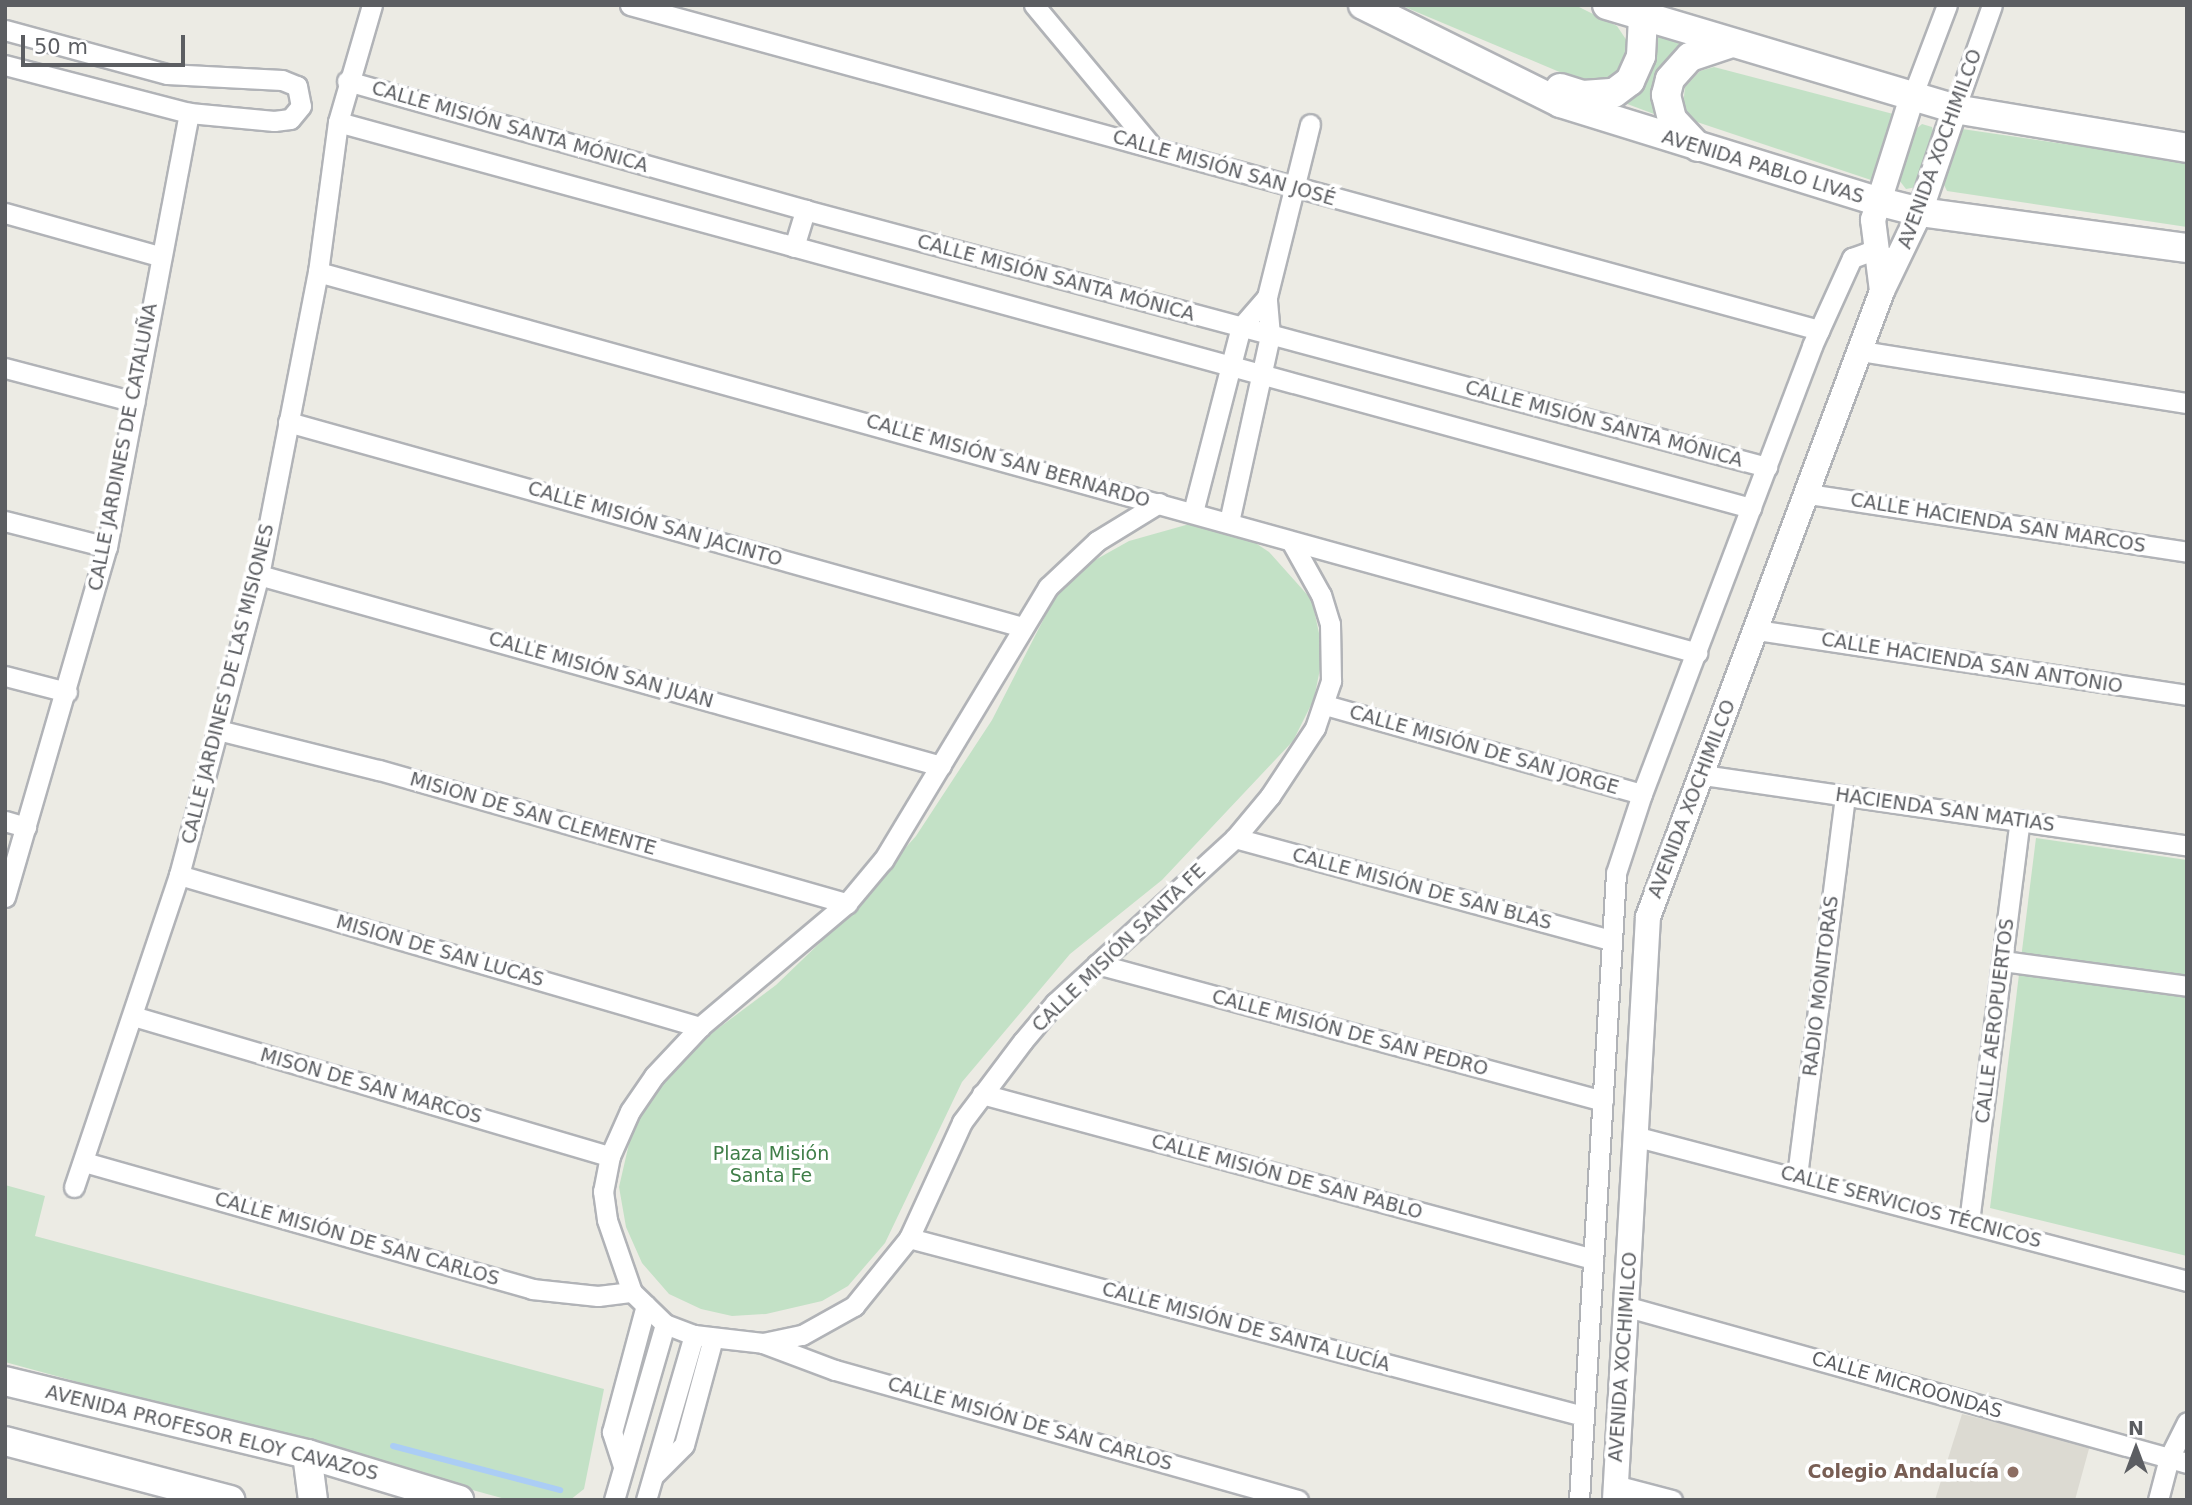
<!DOCTYPE html>
<html>
<head>
<meta charset="utf-8">
<style>
	body { margin:0 }
	#map { position:relative; width:2192px; height:1505px; overflow:hidden; background:#ecebe4; font-family:"DejaVu Sans",sans-serif }
	div>[style] { position:absolute }
	.education>* { inset:0; background:#dcdad2 }
	.green>* { inset:0; background:#c3e1c6 }
	.stream>* { height:6px; margin:-3px; padding:0 3px; transform-origin:3px; border-radius:3px; background:#abcdf5 }
	.roads { filter:drop-shadow(2px 0 #b1b3b7) drop-shadow(-2px 0 #b1b3b7) drop-shadow(0 2px #b1b3b7) drop-shadow(0 -2px #b1b3b7) }
	.minor>* { height:19px; margin:-9.5px; padding:0 9.5px; transform-origin:9.5px; border-radius:9.5px; background:#fff }
	.tertiary>* { height:24px; margin:-12px; padding:0 12px; transform-origin:12px; border-radius:12px; background:#fff }
	.secondary>* { height:28px; margin:-14px; padding:0 14px; transform-origin:14px; border-radius:14px; background:#fff }
	.dots>* { width:19px; height:19px; translate:-50% -50%; box-sizing:border-box; border:4px solid #fff; border-radius:50% }
	span { translate:-50% -50%; white-space:nowrap; text-align:center; line-height:1.15; -webkit-text-stroke:7px #fff; paint-order:stroke }
	.street-label { font-size:19px; color:#5c5e62 }
	.park-label { font-size:19px; color:#3f7e48 }
	.education-label { font-size:19px; color:#785e54; font-weight:700 }
	.right { translate:-100% -50%; text-align:right }
	.frame { position:absolute; inset:0; border:7px solid #5c5e62; pointer-events:none }
	.north { position:absolute; left:2101px; top:1414px; width:70px; height:70px; -webkit-text-stroke:5px #fff; paint-order:stroke; rotate:0deg; font-size:19px; font-weight:700; line-height:28px; text-align:center; color:#5c5e62 }
	.north::after { content:''; display:block; margin:auto; width:24px; height:32px; background:#5c5e62; clip-path:polygon(50% 0,100% 100%,50% 72%,0 100%) }
	.scale { position:absolute; left:21px; top:35px; width:164px; height:32px; box-sizing:border-box; border:4px solid #5c5e62; border-top:0; padding-left:9px; font-size:21px; line-height:24px; white-space:nowrap; color:#5c5e62; -webkit-text-stroke:5px #fff; paint-order:stroke }
</style>
</head>
<body>
<div id="map">
	<div class="education">
		<div style="clip-path:polygon(1962px 1414px,2090px 1445px,2075px 1500px,1935px 1500px)"></div>
	</div>
	<div class="green">
		<div style="clip-path:polygon(1400px 5px,1575px 5px,1617px 26px,1627px 41px,1626px 52px,1615px 75px,1603px 83px,1588px 84px)"></div>
		<div style="clip-path:polygon(1653px 34px,1689px 47px,1662px 65px,1652px 96px,1654px 114px,1622px 102px,1647px 79px)"></div>
		<div style="clip-path:polygon(1714px 67px,1897px 115px,1874px 181px,1694px 121px,1683px 106px,1685px 87px,1700px 71px)"></div>
		<div style="clip-path:polygon(1922px 124px,1932px 127px,1934px 135px,1917px 187px,1906px 189px,1899px 180px,1915px 130px)"></div>
		<div style="clip-path:polygon(1962px 129px,2187px 162px,2187px 227px,1947px 191px,1941px 179px)"></div>
		<div style="clip-path:polygon(1193px 523px,1242px 534px,1269px 552px,1312px 600px,1320px 638px,1320px 669px,1314px 699px,1293px 741px,1162px 880px,1070px 954px,962px 1082px,885px 1243px,848px 1286px,822px 1301px,766px 1314px,732px 1316px,701px 1309px,669px 1294px,642px 1263px,626px 1227px,619px 1187px,631px 1135px,655px 1089px,692px 1048px,776px 985px,827px 936px,916px 836px,992px 720px,1057px 593px,1079px 569px,1129px 541px)"></div>
		<div style="clip-path:polygon(2036px 838px,2187px 860px,2187px 1256px,1990px 1208px)"></div>
		<div style="clip-path:polygon(5px 1185px,45px 1196px,35px 1236px,604px 1389px,584px 1489px,570px 1500px,509px 1500px,5px 1362px)"></div>
	</div>
	<div class="stream">
		<div style="left:393px;top:1446px;width:173px;rotate:14.8deg"></div>
	</div>
	<div class="roads">
		<div class="minor">
			<div style="left:630px;top:5px;width:1233px;rotate:15.29deg"></div>
			<div style="left:1034px;top:5px;width:181px;rotate:50.2deg"></div>
			<div style="left:5px;top:30px;width:168px;rotate:15.2deg"></div>
			<div style="left:167px;top:74px;width:115px;rotate:3deg"></div>
			<div style="left:282px;top:80px;width:16px;rotate:22deg"></div>
			<div style="left:297px;top:86px;width:20px;rotate:79deg"></div>
			<div style="left:301px;top:106px;width:17px;rotate:130deg"></div>
			<div style="left:290px;top:119px;width:16px;rotate:173deg"></div>
			<div style="left:274px;top:121px;width:85px;rotate:-174.6deg"></div>
			<div style="left:189px;top:113px;width:190px;rotate:-165.4deg"></div>
			<div style="left:347px;top:81px;width:476px;rotate:15.7deg"></div>
			<div style="left:805px;top:210px;width:996px;rotate:14.96deg"></div>
			<div style="left:1912px;top:97px;width:98px;rotate:-69.2deg"></div>
			<div style="left:1955px;top:109px;width:110px;rotate:-70.4deg"></div>
			<div style="left:338px;top:122px;width:1465px;rotate:15.28deg"></div>
			<div style="left:5px;top:213px;width:160px;rotate:15.6deg"></div>
			<div style="left:794px;top:247px;width:39px;rotate:-73deg"></div>
			<div style="left:318px;top:272px;width:1431px;rotate:15.44deg"></div>
			<div style="left:1861px;top:351px;width:330px;rotate:9.1deg"></div>
			<div style="left:5px;top:368px;width:134px;rotate:14.7deg"></div>
			<div style="left:288px;top:422px;width:762px;rotate:15.6deg"></div>
			<div style="left:1809px;top:494px;width:382px;rotate:8.7deg"></div>
			<div style="left:1159px;top:503px;width:73px;rotate:148.5deg"></div>
			<div style="left:1097px;top:541px;width:67px;rotate:136.8deg"></div>
			<div style="left:1048px;top:587px;width:319px;rotate:121.1deg"></div>
			<div style="left:883px;top:860px;width:56px;rotate:129.9deg"></div>
			<div style="left:847px;top:903px;width:192px;rotate:139.9deg"></div>
			<div style="left:700px;top:1027px;width:67px;rotate:133.2deg"></div>
			<div style="left:654px;top:1076px;width:42px;rotate:124.4deg"></div>
			<div style="left:630px;top:1111px;width:49px;rotate:114deg"></div>
			<div style="left:610px;top:1156px;width:36px;rotate:101deg"></div>
			<div style="left:603px;top:1191px;width:29px;rotate:82deg"></div>
			<div style="left:607px;top:1220px;width:76px;rotate:70.9deg"></div>
			<div style="left:632px;top:1292px;width:46px;rotate:44.1deg"></div>
			<div style="left:665px;top:1324px;width:31px;rotate:21deg"></div>
			<div style="left:694px;top:1335px;width:69px;rotate:6.6deg"></div>
			<div style="left:763px;top:1343px;width:40px;rotate:-12deg"></div>
			<div style="left:802px;top:1335px;width:60px;rotate:-29.1deg"></div>
			<div style="left:854px;top:1306px;width:87px;rotate:-51deg"></div>
			<div style="left:909px;top:1238px;width:128px;rotate:-65.4deg"></div>
			<div style="left:962px;top:1122px;width:101px;rotate:-53deg"></div>
			<div style="left:1023px;top:1041px;width:50px;rotate:-49.9deg"></div>
			<div style="left:1055px;top:1003px;width:244px;rotate:-42.5deg"></div>
			<div style="left:1235px;top:838px;width:55px;rotate:-50.2deg"></div>
			<div style="left:1270px;top:796px;width:82px;rotate:-56.5deg"></div>
			<div style="left:1315px;top:728px;width:50px;rotate:-71.2deg"></div>
			<div style="left:1331px;top:681px;width:57px;rotate:-91deg"></div>
			<div style="left:1330px;top:624px;width:30px;rotate:-107deg"></div>
			<div style="left:1321px;top:595px;width:60px;rotate:-119.1deg"></div>
			<div style="left:1193px;top:512px;width:191px;rotate:-75.5deg"></div>
			<div style="left:1241px;top:327px;width:40px;rotate:-49deg"></div>
			<div style="left:5px;top:521px;width:105px;rotate:14.3deg"></div>
			<div style="left:1229px;top:522px;width:191px;rotate:-77.6deg"></div>
			<div style="left:1270px;top:335px;width:38px;rotate:-95deg"></div>
			<div style="left:1267px;top:297px;width:178px;rotate:-76deg"></div>
			<div style="left:259px;top:575px;width:708px;rotate:15.65deg"></div>
			<div style="left:1757px;top:630px;width:435px;rotate:8.6deg"></div>
			<div style="left:5px;top:676px;width:64px;rotate:14.5deg"></div>
			<div style="left:1325px;top:705px;width:329px;rotate:15.7deg"></div>
			<div style="left:218px;top:730px;width:166px;rotate:14deg"></div>
			<div style="left:379px;top:770px;width:487px;rotate:15.9deg"></div>
			<div style="left:1703px;top:775px;width:489px;rotate:8.3deg"></div>
			<div style="left:5px;top:821px;width:22px;rotate:16deg"></div>
			<div style="left:1235px;top:838px;width:389px;rotate:15.2deg"></div>
			<div style="left:179px;top:875px;width:543px;rotate:16.26deg"></div>
			<div style="left:5px;top:897px;width:365px;rotate:-73.8deg"></div>
			<div style="left:107px;top:547px;width:442px;rotate:-79.3deg"></div>
			<div style="left:2003px;top:961px;width:186px;rotate:7.7deg"></div>
			<div style="left:1097px;top:964px;width:524px;rotate:15.15deg"></div>
			<div style="left:133px;top:1016px;width:497px;rotate:16.4deg"></div>
			<div style="left:982px;top:1094px;width:633px;rotate:15.11deg"></div>
			<div style="left:1634px;top:1136px;width:572px;rotate:14.69deg"></div>
			<div style="left:84px;top:1162px;width:466px;rotate:15.8deg"></div>
			<div style="left:532px;top:1289px;width:66px;rotate:6.1deg"></div>
			<div style="left:598px;top:1296px;width:34px;rotate:-7deg"></div>
			<div style="left:1797px;top:1176px;width:383px;rotate:-82.8deg"></div>
			<div style="left:74px;top:1187px;width:329px;rotate:-71.4deg"></div>
			<div style="left:179px;top:875px;width:310px;rotate:-75.1deg"></div>
			<div style="left:259px;top:575px;width:309px;rotate:-79deg"></div>
			<div style="left:318px;top:272px;width:151px;rotate:-82.4deg"></div>
			<div style="left:338px;top:122px;width:122px;rotate:-73.8deg"></div>
			<div style="left:1969px;top:1222px;width:405px;rotate:-82.8deg"></div>
			<div style="left:909px;top:1238px;width:697px;rotate:14.79deg"></div>
			<div style="left:1628px;top:1307px;width:580px;rotate:15.59deg"></div>
			<div style="left:763px;top:1343px;width:77px;rotate:20.6deg"></div>
			<div style="left:835px;top:1370px;width:481px;rotate:15.7deg"></div>
			<div style="left:623px;top:1466px;width:36px;rotate:-108deg"></div>
			<div style="left:612px;top:1432px;width:131px;rotate:-75deg"></div>
			<div style="left:654px;top:1475px;width:42px;rotate:-45deg"></div>
			<div style="left:684px;top:1445px;width:111px;rotate:-74.8deg"></div>
			<div style="left:1615px;top:1485px;width:59px;rotate:14.7deg"></div>
			<div style="left:614px;top:1500px;width:183px;rotate:-73.8deg"></div>
			<div style="left:646px;top:1500px;width:172px;rotate:-73.8deg"></div>
			<div style="left:1579px;top:1500px;width:628px;rotate:-86.62deg"></div>
			<div style="left:1616px;top:873px;width:83px;rotate:-71.8deg"></div>
			<div style="left:1642px;top:794px;width:479px;rotate:-69.2deg"></div>
			<div style="left:1812px;top:346px;width:97px;rotate:-65.6deg"></div>
			<div style="left:1852px;top:258px;width:15px;rotate:-20deg"></div>
			<div style="left:1866px;top:253px;width:23px;rotate:10deg"></div>
			<div style="left:2158px;top:1500px;width:43px;rotate:-75.3deg"></div>
			<div style="left:2169px;top:1458px;width:40px;rotate:-63.4deg"></div>
		</div>
		<div class="tertiary">
			<div style="left:1882px;top:291px;width:72px;rotate:-97.2deg"></div>
			<div style="left:1873px;top:220px;width:129px;rotate:-72.4deg"></div>
			<div style="left:1615px;top:1500px;width:584px;rotate:-86.76deg"></div>
			<div style="left:1648px;top:917px;width:668px;rotate:-69.5deg"></div>
			<div style="left:1882px;top:291px;width:88px;rotate:-64.3deg"></div>
			<div style="left:1920px;top:212px;width:109px;rotate:-71.2deg"></div>
		</div>
		<div class="secondary">
			<div style="left:1363px;top:5px;width:220px;rotate:26.4deg"></div>
			<div style="left:1560px;top:103px;width:332px;rotate:17.2deg"></div>
			<div style="left:1877px;top:201px;width:44px;rotate:14.3deg"></div>
			<div style="left:1920px;top:212px;width:269px;rotate:7.7deg"></div>
			<div style="left:1607px;top:5px;width:363px;rotate:16.6deg"></div>
			<div style="left:1955px;top:109px;width:235px;rotate:9.5deg"></div>
			<div style="left:1560px;top:88px;width:24px;rotate:17deg"></div>
			<div style="left:1583px;top:95px;width:31px;rotate:-4deg"></div>
			<div style="left:1614px;top:93px;width:20px;rotate:-37deg"></div>
			<div style="left:1630px;top:81px;width:27px;rotate:-66deg"></div>
			<div style="left:1641px;top:56px;width:38px;rotate:-87deg"></div>
			<div style="left:1698px;top:147px;width:38px;rotate:-133deg"></div>
			<div style="left:1672px;top:119px;width:25px;rotate:-104deg"></div>
			<div style="left:1666px;top:95px;width:16px;rotate:-76deg"></div>
			<div style="left:1670px;top:79px;width:30px;rotate:-48deg"></div>
			<div style="left:1690px;top:57px;width:41px;rotate:-18.4deg"></div>
			<div style="left:5px;top:1381px;width:311px;rotate:13.6deg"></div>
			<div style="left:307px;top:1454px;width:159px;rotate:16.8deg"></div>
			<div style="left:5px;top:1441px;width:233px;rotate:14.7deg"></div>
			<div style="left:307px;top:1454px;width:46px;rotate:82.6deg"></div>
		</div>
	</div>
	<div class="dots">
		<div style="left:2013px;top:1472px;background:#8d6e63"></div>
	</div>
	<div class="street-label">
		<span style="left:510px;top:127px;rotate:16deg">CALLE MISIÓN SANTA MÓNICA</span>
		<span style="left:1940px;top:149px;rotate:-70deg">AVENIDA XOCHIMILCO</span>
		<span style="left:1763px;top:167px;rotate:17deg">AVENIDA PABLO LIVAS</span>
		<span style="left:1224px;top:168px;rotate:16deg">CALLE MISIÓN SAN JOSÉ</span>
		<span style="left:1056px;top:278px;rotate:15deg">CALLE MISIÓN SANTA MÓNICA</span>
		<span style="left:1604px;top:424px;rotate:15deg">CALLE MISIÓN SANTA MÓNICA</span>
		<span style="left:123px;top:447px;rotate:-79deg">CALLE JARDINES DE CATALUÑA</span>
		<span style="left:1008px;top:461px;rotate:16deg">CALLE MISIÓN SAN BERNARDO</span>
		<span style="left:1998px;top:523px;rotate:9deg">CALLE HACIENDA SAN MARCOS</span>
		<span style="left:655px;top:524px;rotate:16deg">CALLE MISIÓN SAN JACINTO</span>
		<span style="left:1972px;top:663px;rotate:9deg">CALLE HACIENDA SAN ANTONIO</span>
		<span style="left:601px;top:670px;rotate:16deg">CALLE MISIÓN SAN JUAN</span>
		<span style="left:228px;top:684px;rotate:-76deg">CALLE JARDINES DE LAS MISIONES</span>
		<span style="left:1484px;top:750px;rotate:16deg">CALLE MISIÓN DE SAN JORGE</span>
		<span style="left:1692px;top:799px;rotate:-69deg">AVENIDA XOCHIMILCO</span>
		<span style="left:1945px;top:810px;rotate:8deg">HACIENDA SAN MATIAS</span>
		<span style="left:533px;top:814px;rotate:16deg">MISION DE SAN CLEMENTE</span>
		<span style="left:1422px;top:889px;rotate:15deg">CALLE MISIÓN DE SAN BLAS</span>
		<span style="left:1119px;top:948px;rotate:-44deg">CALLE MISIÓN SANTA FE</span>
		<span style="left:440px;top:951px;rotate:16deg">MISION DE SAN LUCAS</span>
		<span style="left:1821px;top:986px;rotate:-83deg">RADIO MONITORAS</span>
		<span style="left:1995px;top:1021px;rotate:-83deg">CALLE AEROPUERTOS</span>
		<span style="left:1350px;top:1033px;rotate:15deg">CALLE MISIÓN DE SAN PEDRO</span>
		<span style="left:371px;top:1086px;rotate:16deg">MISON DE SAN MARCOS</span>
		<span style="left:1287px;top:1177px;rotate:15deg">CALLE MISIÓN DE SAN PABLO</span>
		<span style="left:1911px;top:1207px;rotate:15deg">CALLE SERVICIOS TÉCNICOS</span>
		<span style="left:357px;top:1239px;rotate:16deg">CALLE MISIÓN DE SAN CARLOS</span>
		<span style="left:1246px;top:1327px;rotate:15deg">CALLE MISIÓN DE SANTA LUCÍA</span>
		<span style="left:1623px;top:1357px;rotate:-86deg">AVENIDA XOCHIMILCO</span>
		<span style="left:1907px;top:1385px;rotate:16deg">CALLE MICROONDAS</span>
		<span style="left:1030px;top:1424px;rotate:16deg">CALLE MISIÓN DE SAN CARLOS</span>
		<span style="left:212px;top:1433px;rotate:14deg">AVENIDA PROFESOR ELOY CAVAZOS</span>
	</div>
	<div class="park-label">
		<span style="left:771px;top:1165px">Plaza Misión<br>Santa Fe</span>
	</div>
	<div class="education-label">
		<span class="right" style="left:1999px;top:1472px">Colegio Andalucía</span>
	</div>
	<div class="frame"></div>
	<div class="north">N</div>
	<div class="scale">50 m</div>
</div>
</body>
</html>
